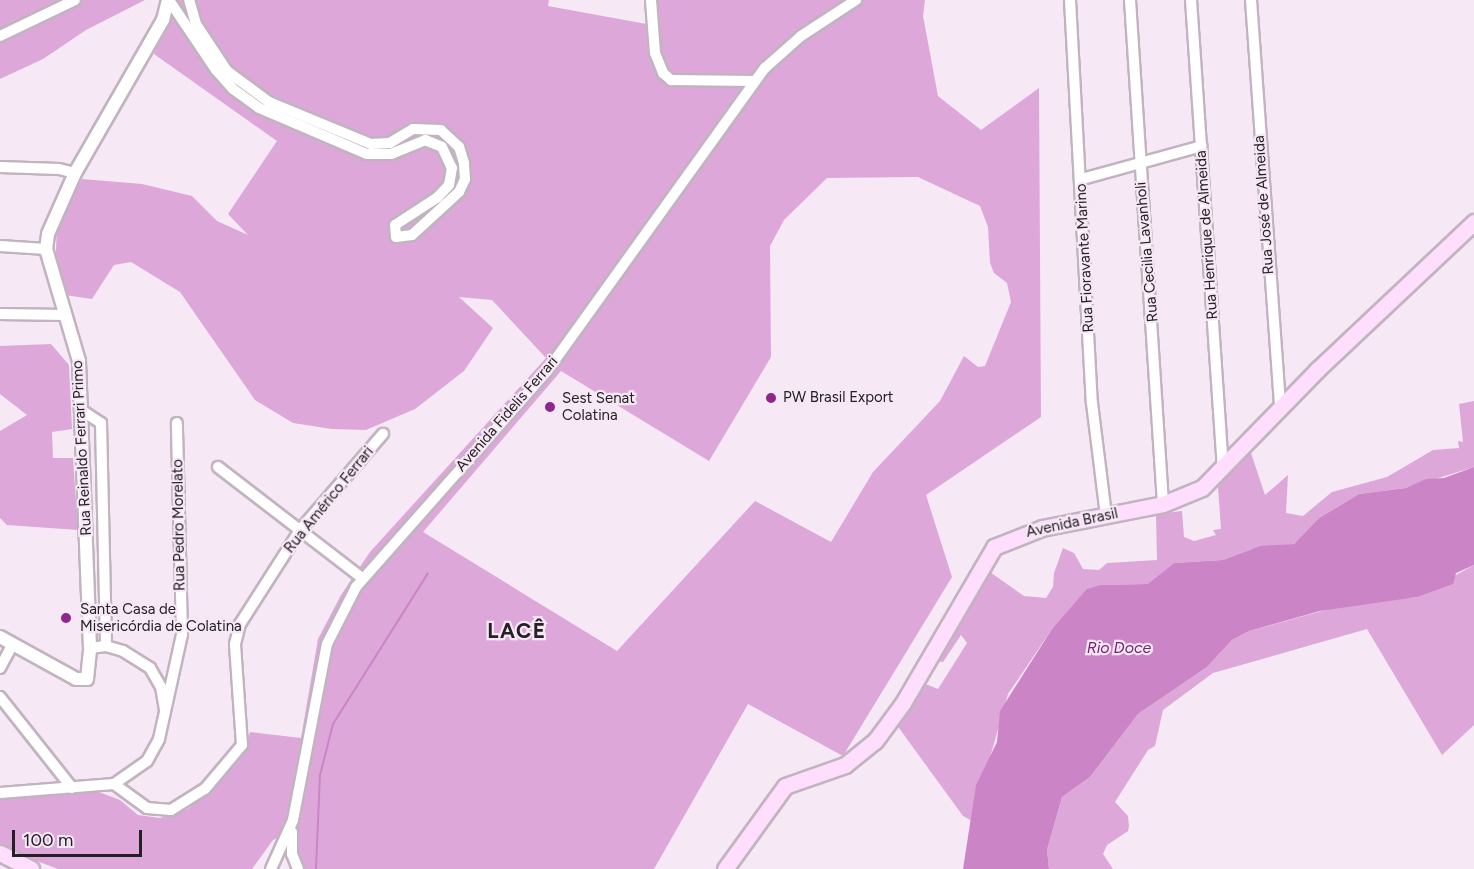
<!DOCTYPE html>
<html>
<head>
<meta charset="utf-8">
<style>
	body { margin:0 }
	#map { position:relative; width:1474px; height:869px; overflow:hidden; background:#f6e8f5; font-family:Figtree,sans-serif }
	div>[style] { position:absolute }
	.green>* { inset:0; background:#dda8d9 }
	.water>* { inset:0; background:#cb84c6 }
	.stream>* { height:2px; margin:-1px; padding:0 1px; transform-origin:1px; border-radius:1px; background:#cb84c6 }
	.roads { filter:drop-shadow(2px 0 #c1b4c0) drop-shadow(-2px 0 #c1b4c0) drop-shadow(0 2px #c1b4c0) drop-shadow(0 -2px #c1b4c0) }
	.minor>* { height:10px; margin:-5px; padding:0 5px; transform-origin:5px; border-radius:5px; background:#fff }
	.tertiary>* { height:12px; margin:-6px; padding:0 6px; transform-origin:6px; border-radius:6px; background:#fff }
	.secondary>* { height:15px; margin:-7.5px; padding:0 7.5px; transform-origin:7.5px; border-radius:7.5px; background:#fedefc }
	.dots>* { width:16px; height:16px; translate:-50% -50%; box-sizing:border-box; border:3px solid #f6e8f5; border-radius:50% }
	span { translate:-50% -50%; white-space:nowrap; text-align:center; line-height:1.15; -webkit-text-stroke:4.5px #f6e8f5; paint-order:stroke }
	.street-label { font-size:15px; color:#252025 }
	.poi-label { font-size:15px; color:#252025 }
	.left { translate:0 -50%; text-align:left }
	.water-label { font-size:16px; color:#752072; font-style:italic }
	.district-label { font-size:21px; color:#252025; font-weight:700; letter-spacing:1.5px }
	.scale { position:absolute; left:12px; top:830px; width:130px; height:27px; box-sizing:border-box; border:3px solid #252025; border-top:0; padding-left:8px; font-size:18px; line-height:21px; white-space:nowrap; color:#252025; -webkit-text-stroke:4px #f6e8f5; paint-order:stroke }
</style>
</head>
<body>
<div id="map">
	<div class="green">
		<div style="clip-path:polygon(0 0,145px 0,86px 30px,43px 59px,0 79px)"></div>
		<div style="clip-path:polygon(evenodd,161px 0,549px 0,548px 6px,652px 25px,650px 0,925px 0,923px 16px,938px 96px,981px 130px,1039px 88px,1041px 417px,926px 495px,952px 577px,843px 756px,748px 704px,654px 869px,305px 869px,285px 835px,273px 840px,252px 869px,58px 869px,0 847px,0 798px,91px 789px,120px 800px,138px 815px,160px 818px,188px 809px,218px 785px,247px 746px,250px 732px,301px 738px,318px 639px,341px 595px,370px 552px,546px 358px,492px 300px,459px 297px,493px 328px,464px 371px,415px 409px,366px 430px,332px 429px,293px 423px,255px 400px,180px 292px,131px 262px,114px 265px,92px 299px,65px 295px,55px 273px,57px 225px,82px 179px,142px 184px,192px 196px,217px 221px,248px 235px,228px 214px,277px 141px,154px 54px,165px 26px,165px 2px,161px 0,918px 177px,980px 206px,988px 227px,990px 263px,994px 273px,1007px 283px,1011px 302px,985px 366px,978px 367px,964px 356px,940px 401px,873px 472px,831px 542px,755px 501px,617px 651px,423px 532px,561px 371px,709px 461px,771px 357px,770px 246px,784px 220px,827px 178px,918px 177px)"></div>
		<div style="clip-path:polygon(51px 344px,69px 365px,72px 429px,52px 432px,53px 458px,73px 458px,78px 530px,7px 525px,0 518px,0 431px,27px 415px,0 394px,0 346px)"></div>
		<div style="clip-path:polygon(1474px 401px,1474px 467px,1406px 488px,1359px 494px,1319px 518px,1294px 544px,1252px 549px,1223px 560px,1174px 563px,1149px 584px,1101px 585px,1052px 629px,1008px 694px,972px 821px,963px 816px,896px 724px,923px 683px,938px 689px,967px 643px,961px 635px,943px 662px,936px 661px,987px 570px,1024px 596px,1046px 598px,1053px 587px,1054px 573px,1063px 548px,1074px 553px,1083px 569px,1099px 570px,1107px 563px,1157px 560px,1156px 514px,1182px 511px,1184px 537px,1194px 541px,1216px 535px,1213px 530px,1221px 529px,1218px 487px,1250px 450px,1265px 495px,1288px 475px,1286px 513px,1303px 516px,1332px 492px,1387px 477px,1433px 450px,1459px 448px,1458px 441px,1463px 442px,1459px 404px)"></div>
		<div style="clip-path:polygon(1474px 565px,1474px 725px,1442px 755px,1367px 629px,1213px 673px,1163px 710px,1155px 746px,1148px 750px,1115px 802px,1128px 816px,1129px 826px,1128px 831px,1107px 845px,1103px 854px,1113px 869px,1049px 869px,1047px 850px,1062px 797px,1090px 777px,1138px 714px,1207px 667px,1232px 640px,1249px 631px,1344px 605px,1417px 597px)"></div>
	</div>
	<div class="water">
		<div style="clip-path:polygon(1474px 467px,1474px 565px,1456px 573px,1453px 584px,1417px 597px,1320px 611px,1249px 631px,1232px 640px,1207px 667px,1138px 714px,1090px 777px,1062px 797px,1047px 850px,1049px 869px,963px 869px,976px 785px,997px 742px,1000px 711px,1052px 629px,1087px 589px,1101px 585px,1148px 584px,1174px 563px,1223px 560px,1260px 546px,1294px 544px,1319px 518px,1359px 494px,1406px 488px,1426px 479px,1444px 478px)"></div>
	</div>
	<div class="stream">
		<div style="left:316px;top:869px;width:94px;rotate:-87.6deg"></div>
		<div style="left:320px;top:775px;width:53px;rotate:-75.7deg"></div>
		<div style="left:333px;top:724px;width:178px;rotate:-57.8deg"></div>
	</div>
	<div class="roads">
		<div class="minor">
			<div style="left:169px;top:0;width:84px;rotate:56.1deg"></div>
			<div style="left:216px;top:70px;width:25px;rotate:48deg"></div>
			<div style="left:233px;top:89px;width:32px;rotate:36deg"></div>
			<div style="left:259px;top:108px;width:117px;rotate:23.1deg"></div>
			<div style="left:367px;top:154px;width:24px"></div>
			<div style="left:391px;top:154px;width:37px;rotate:-22deg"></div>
			<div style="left:425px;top:140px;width:18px;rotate:22deg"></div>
			<div style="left:442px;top:147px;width:23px;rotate:65deg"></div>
			<div style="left:452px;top:168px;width:17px;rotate:100deg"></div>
			<div style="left:449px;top:185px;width:16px;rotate:133deg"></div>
			<div style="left:438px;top:197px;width:51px;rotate:146.9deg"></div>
			<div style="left:395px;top:225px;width:12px;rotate:85deg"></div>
			<div style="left:396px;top:237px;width:16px;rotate:-7deg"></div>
			<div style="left:412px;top:235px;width:64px;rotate:-42.5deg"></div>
			<div style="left:459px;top:192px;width:14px;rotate:-65deg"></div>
			<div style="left:465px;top:179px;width:16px;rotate:-94deg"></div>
			<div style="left:464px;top:163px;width:17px;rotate:-107deg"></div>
			<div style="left:459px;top:147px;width:25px;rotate:-137deg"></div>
			<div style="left:441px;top:130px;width:28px;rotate:-178deg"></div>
			<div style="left:413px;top:129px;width:27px;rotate:149deg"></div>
			<div style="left:390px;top:143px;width:19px;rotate:177deg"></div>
			<div style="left:371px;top:144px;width:110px;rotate:-157.6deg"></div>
			<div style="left:269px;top:102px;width:52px;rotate:-143.6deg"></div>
			<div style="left:227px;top:71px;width:56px;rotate:-123.4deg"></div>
			<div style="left:196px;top:24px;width:25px;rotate:-106deg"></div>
			<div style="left:651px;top:0;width:53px;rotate:85.7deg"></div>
			<div style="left:655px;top:53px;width:22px;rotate:68deg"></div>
			<div style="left:663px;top:73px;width:11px;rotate:41deg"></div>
			<div style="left:671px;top:80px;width:84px;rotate:0.7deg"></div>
			<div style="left:1070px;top:0;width:404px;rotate:86.9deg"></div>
			<div style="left:1092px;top:403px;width:113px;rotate:82.9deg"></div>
			<div style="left:1130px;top:0;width:505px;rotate:86.25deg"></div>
			<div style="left:1191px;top:0;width:470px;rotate:86.1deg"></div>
			<div style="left:1251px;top:0;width:410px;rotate:85.9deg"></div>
			<div style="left:0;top:36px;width:83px;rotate:-25.6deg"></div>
			<div style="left:0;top:167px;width:59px;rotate:1.9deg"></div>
			<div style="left:59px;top:169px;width:16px;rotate:14deg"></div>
			<div style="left:1082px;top:179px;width:124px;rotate:-15.4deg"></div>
			<div style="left:0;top:246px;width:46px;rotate:3.7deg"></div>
			<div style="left:0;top:314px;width:66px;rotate:0.9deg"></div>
			<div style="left:81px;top:410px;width:24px;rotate:33deg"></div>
			<div style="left:101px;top:423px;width:223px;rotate:88.7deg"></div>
			<div style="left:218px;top:467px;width:182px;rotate:37.6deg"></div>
			<div style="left:90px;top:648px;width:16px;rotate:-7deg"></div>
			<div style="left:106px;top:646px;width:18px;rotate:16deg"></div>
			<div style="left:123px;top:651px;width:32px;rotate:32deg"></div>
			<div style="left:150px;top:668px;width:22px;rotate:60deg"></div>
			<div style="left:161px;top:687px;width:23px;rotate:80deg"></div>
			<div style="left:0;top:668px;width:27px;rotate:-62deg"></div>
			<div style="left:0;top:697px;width:116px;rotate:51.6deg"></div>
			<div style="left:114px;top:784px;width:40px;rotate:-34.9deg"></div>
			<div style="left:147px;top:761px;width:25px;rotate:-61deg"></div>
			<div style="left:159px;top:739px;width:107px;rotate:-77.6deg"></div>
			<div style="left:182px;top:634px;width:211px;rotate:-91.4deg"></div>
			<div style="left:0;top:793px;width:114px;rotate:-4.5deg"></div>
			<div style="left:114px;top:784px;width:41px;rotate:36deg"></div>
			<div style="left:147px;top:808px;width:24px;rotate:5deg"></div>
			<div style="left:171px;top:810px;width:40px;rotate:-32deg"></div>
			<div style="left:205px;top:789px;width:57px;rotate:-49.9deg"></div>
			<div style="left:242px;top:745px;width:101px;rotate:-94deg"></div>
			<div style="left:235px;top:644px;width:21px;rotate:-76deg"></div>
			<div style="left:240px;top:624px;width:112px;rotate:-57.4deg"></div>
			<div style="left:300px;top:530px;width:127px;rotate:-49.2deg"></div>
			<div style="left:292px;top:832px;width:22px;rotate:90deg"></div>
			<div style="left:292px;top:854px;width:16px;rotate:68deg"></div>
			<div style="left:271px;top:869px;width:54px;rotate:-65.8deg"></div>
			<div style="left:293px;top:820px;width:179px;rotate:-79.1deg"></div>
			<div style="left:327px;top:644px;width:64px;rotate:-63deg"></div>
			<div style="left:356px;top:587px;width:288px;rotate:-48.5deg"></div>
			<div style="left:547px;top:371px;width:373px;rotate:-54.3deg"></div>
			<div style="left:765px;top:68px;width:48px;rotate:-41.6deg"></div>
			<div style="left:801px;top:36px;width:66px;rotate:-33.2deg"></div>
		</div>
		<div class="tertiary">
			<div style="left:0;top:637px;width:87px;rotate:28.9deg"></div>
			<div style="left:76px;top:679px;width:11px"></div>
			<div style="left:87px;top:679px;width:31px;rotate:-84deg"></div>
			<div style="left:90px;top:648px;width:287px;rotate:-92.2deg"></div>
			<div style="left:79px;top:361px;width:117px;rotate:-106.4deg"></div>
			<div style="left:46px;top:249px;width:15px;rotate:-82deg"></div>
			<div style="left:48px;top:234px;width:67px;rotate:-66.1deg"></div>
			<div style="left:75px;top:173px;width:177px;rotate:-60.1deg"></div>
			<div style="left:163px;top:20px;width:21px;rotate:-76deg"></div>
		</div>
		<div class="secondary">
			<div style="left:0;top:853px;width:35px;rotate:27deg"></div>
			<div style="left:725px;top:869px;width:102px;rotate:-54.1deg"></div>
			<div style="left:785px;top:786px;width:64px;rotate:-19.3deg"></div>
			<div style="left:845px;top:765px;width:38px;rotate:-39deg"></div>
			<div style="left:875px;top:741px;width:47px;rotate:-53.6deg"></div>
			<div style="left:903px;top:703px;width:181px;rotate:-59.7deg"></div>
			<div style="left:994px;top:547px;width:52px;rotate:-21.6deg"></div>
			<div style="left:1042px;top:528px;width:123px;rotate:-11.2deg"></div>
			<div style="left:1163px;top:504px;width:42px;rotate:-22.3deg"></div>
			<div style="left:1202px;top:488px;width:165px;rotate:-45.7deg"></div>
			<div style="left:1317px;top:370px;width:216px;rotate:-43.3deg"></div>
		</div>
	</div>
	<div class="dots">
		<div style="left:771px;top:398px;background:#8e268b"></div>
		<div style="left:550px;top:407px;background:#8e268b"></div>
		<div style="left:66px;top:618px;background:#8e268b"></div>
	</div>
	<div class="street-label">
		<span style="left:1264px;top:205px;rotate:-94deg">Rua José de Almeida</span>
		<span style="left:1207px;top:235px;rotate:-94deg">Rua Henrique de Almeida</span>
		<span style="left:1147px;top:252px;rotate:-95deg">Rua Cecilia Lavanholi</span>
		<span style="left:1085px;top:258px;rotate:-93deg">Rua Fioravante Marino</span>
		<span style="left:507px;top:414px;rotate:-49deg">Avenida Fidelis Ferrari</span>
		<span style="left:82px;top:448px;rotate:-93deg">Rua Reinaldo Ferrari Primo</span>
		<span style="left:329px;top:500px;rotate:-51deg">Rua Américo Ferrari</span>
		<span style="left:1072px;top:523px;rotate:-12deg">Avenida Brasil</span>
		<span style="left:179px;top:525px;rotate:-91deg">Rua Pedro Morelato</span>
	</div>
	<div class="poi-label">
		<span class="left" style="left:562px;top:407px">Sest Senat<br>Colatina</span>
		<span class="left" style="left:783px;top:398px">PW Brasil Export</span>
		<span class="left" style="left:80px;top:618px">Santa Casa de<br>Misericórdia de Colatina</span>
	</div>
	<div class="water-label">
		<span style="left:1119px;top:648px">Rio Doce</span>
	</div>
	<div class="district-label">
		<span style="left:517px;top:631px">LACÊ</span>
	</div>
	<div class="scale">100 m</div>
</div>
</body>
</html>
